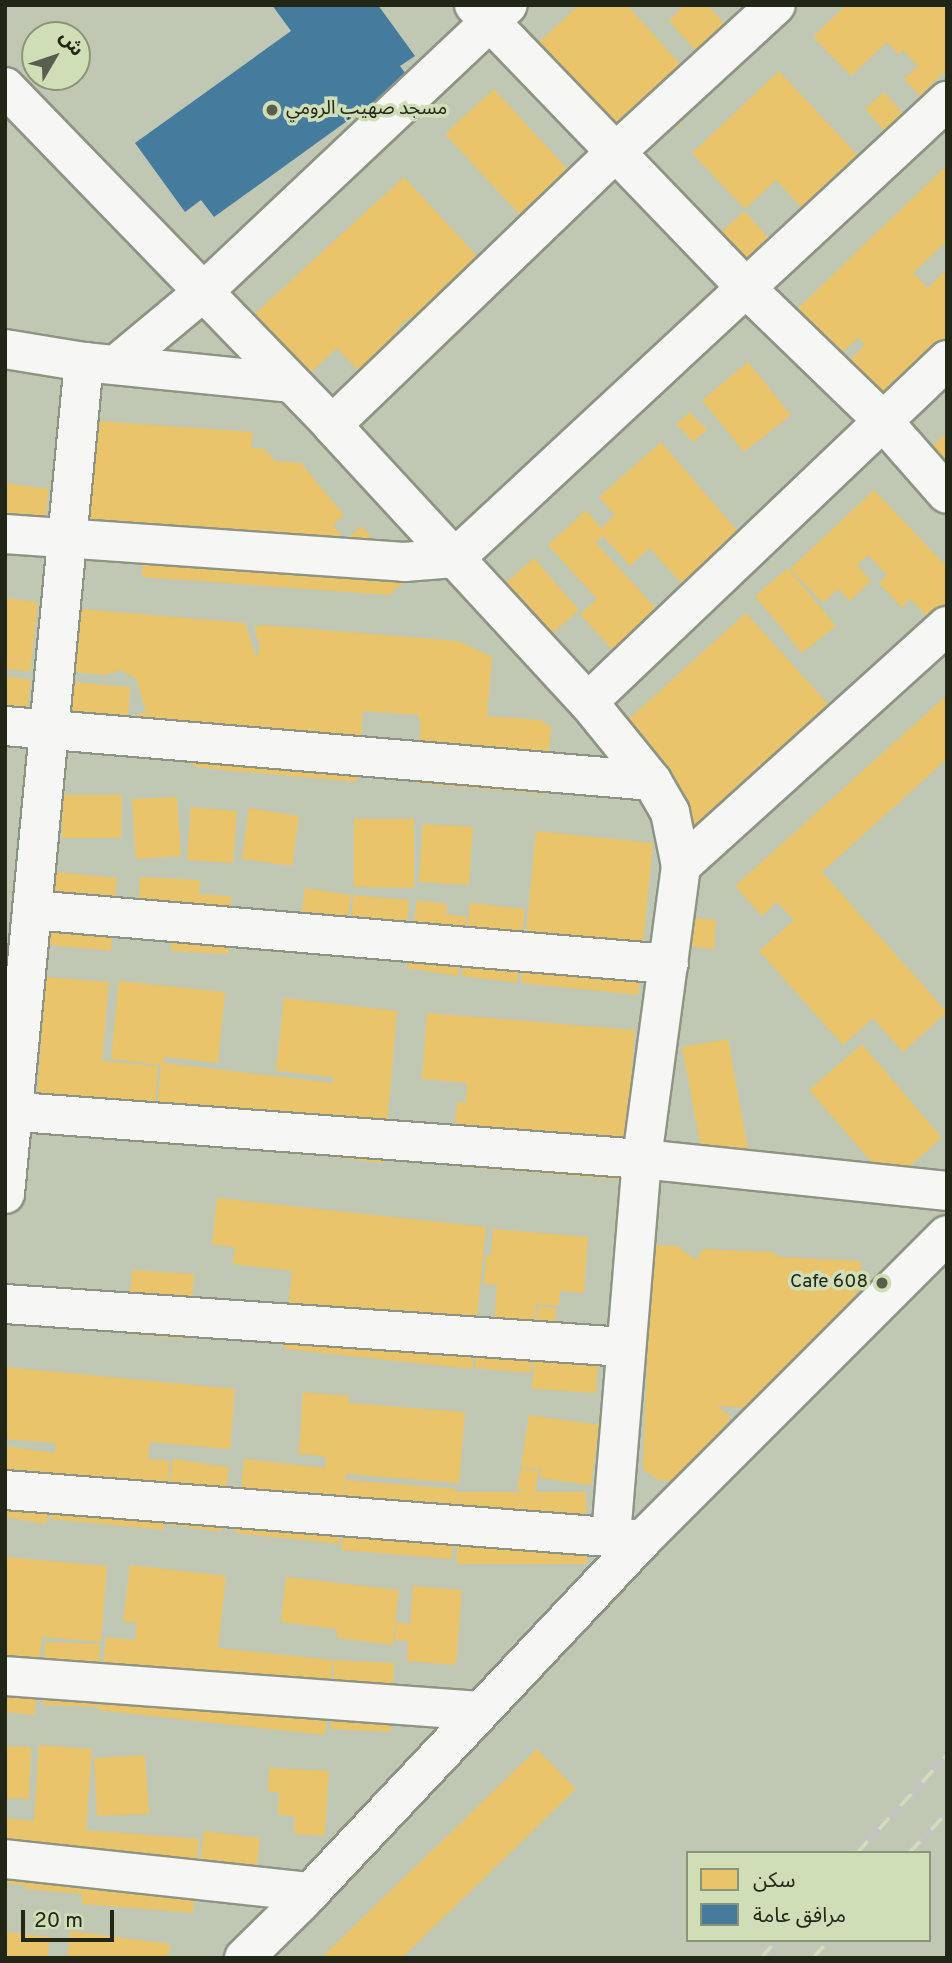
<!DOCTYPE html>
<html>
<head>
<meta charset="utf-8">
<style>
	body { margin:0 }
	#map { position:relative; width:952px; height:1963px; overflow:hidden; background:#c0c8b3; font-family:Overpass,"Noto Sans Arabic",sans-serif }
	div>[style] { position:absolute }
	.homes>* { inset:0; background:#e9c46a }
	.public>* { inset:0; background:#457b9d }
	.roads { filter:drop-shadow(2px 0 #8e9484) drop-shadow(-2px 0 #8e9484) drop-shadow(0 2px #8e9484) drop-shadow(0 -2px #8e9484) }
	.minor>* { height:38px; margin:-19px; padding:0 19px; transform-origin:19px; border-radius:19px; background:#f6f7f4 }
	.rail>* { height:8px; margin-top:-4px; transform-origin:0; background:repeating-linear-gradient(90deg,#d0deb7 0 16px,#c3c5bf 0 32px); box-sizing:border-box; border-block:2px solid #c3c5bf }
	.dots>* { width:19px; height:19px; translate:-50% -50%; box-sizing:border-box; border:4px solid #d0deb7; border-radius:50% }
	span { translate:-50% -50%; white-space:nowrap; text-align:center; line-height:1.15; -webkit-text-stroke:7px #d0deb7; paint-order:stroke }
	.poi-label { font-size:19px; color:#212617 }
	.left { translate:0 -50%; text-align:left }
	.right { translate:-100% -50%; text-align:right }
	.frame { position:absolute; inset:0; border:7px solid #212617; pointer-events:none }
	.legend { position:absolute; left:686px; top:1851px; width:245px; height:91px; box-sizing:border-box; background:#d0deb7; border:2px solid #8a9477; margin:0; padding:9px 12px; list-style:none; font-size:21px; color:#212617 }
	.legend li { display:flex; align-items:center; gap:14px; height:35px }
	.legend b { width:35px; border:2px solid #8a9477 }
	.north { position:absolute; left:21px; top:21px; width:70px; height:70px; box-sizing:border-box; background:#d0deb7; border:2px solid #8a9477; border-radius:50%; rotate:51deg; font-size:19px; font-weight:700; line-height:28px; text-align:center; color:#212617 }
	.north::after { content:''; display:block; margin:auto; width:24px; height:32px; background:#595f4e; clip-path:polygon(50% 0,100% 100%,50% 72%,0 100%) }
	.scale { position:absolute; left:21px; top:1910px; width:93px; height:32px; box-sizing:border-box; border:4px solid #212617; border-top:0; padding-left:9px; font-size:21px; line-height:24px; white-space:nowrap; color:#212617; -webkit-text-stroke:5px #d0deb7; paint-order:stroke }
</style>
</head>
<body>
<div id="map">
	<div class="homes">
		<div style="clip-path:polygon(579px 5px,627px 5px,699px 85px,668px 113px,682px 128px,657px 119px,606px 166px,514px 65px)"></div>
		<div style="clip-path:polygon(684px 5px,708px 5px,746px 48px,717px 74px,669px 21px)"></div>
		<div style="clip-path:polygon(846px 5px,947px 5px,947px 75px,944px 72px,920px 96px,904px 79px,918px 66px,903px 50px,899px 55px,887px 42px,851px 76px,813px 37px)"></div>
		<div style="clip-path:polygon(779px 71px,863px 161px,802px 252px,781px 228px,802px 208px,776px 180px,745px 209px,692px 153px)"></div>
		<div style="clip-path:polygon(494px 89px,593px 197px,532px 228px,445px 134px)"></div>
		<div style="clip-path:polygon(884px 92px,916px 129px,898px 146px,865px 109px)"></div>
		<div style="clip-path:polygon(944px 168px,947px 170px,947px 241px,913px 273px,928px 288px,947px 269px,947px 372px,879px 437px,826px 383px,865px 345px,858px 338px,837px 357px,794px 312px)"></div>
		<div style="clip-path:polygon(404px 177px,502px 283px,435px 344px,410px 317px,396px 330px,420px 356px,360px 372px,337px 348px,309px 374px,300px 363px,282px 380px,237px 330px)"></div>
		<div style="clip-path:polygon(745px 211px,791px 265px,742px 308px,696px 254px)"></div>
		<div style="clip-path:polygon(748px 362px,791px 415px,744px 452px,702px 400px)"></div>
		<div style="clip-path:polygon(690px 412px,707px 430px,693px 442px,676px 424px)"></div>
		<div style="clip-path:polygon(97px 421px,253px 432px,251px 448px,265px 449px,275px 461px,301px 463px,344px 515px,333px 525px,345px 540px,362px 526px,407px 580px,389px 595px,142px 577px,144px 533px,88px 559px)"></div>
		<div style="clip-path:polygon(947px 433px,947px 501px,913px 463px)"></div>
		<div style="clip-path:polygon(661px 442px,758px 555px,716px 593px,695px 570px,681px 583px,650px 548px,630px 566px,603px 536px,596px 543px,674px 628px,629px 668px,580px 614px,597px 599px,548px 545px,586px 510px,601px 528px,615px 515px,599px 497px)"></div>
		<div style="clip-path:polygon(5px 483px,49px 489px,43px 537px,5px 520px)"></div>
		<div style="clip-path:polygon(874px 490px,947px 567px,947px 619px,938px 628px,910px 599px,902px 608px,879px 583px,887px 575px,868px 555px,857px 565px,871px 581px,850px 601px,838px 589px,823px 603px,790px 569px)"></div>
		<div style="clip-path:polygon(534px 558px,579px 610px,532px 651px,487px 599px)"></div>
		<div style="clip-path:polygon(788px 568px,836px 626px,802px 653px,755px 596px)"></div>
		<div style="clip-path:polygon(5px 598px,38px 602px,30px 672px,5px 669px)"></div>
		<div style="clip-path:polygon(81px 609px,245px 623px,256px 658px,260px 648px,254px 627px,262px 625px,458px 641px,492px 657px,487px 716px,540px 720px,551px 726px,546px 794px,416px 783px,421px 725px,418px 715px,363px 711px,357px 782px,201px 768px,188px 763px,183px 747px,67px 740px,71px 682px,130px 687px,128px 718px,146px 712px,136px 678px,120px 670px,105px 675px,76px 672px)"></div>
		<div style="clip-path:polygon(746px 613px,845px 723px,711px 844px,612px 734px)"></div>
		<div style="clip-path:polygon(5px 676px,31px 680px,24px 734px,5px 732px)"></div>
		<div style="clip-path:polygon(947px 695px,947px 759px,822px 872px,947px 1012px,903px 1052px,873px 1018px,843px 1045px,759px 951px,794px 920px,777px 902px,762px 916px,735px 886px)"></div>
		<div style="clip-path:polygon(63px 795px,122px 795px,121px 838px,62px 838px)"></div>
		<div style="clip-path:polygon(177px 797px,181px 856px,136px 859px,132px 799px)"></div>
		<div style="clip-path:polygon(191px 807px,237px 811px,233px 863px,187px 860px)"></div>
		<div style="clip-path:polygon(249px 808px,299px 816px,292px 866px,242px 859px)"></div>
		<div style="clip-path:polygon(354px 819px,414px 819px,414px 888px,354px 887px)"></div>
		<div style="clip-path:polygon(423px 824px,473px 827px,469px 885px,419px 882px)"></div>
		<div style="clip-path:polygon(536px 831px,653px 843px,638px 995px,521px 983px)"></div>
		<div style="clip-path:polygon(56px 872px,117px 878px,111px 951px,50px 945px)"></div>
		<div style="clip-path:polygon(140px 877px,200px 880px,199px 894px,231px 896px,228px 954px,171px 951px,173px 921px,138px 919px)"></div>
		<div style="clip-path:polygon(305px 888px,351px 895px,343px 950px,297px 947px)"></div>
		<div style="clip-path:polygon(353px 895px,409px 900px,405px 954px,349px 949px)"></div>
		<div style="clip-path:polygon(417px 900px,447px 904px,446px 914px,467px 917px,458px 976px,407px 968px)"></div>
		<div style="clip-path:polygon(470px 903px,525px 909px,517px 983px,462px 976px)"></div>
		<div style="clip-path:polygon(686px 917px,716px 920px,714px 949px,684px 946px)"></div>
		<div style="clip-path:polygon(46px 977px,109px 982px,102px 1061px,158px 1066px,153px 1137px,35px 1127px)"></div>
		<div style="clip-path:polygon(119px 981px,225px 992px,218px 1063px,164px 1057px,164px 1063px,333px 1083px,333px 1077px,276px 1071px,284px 998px,397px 1011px,384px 1163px,154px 1136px,161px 1065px,111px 1059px)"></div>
		<div style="clip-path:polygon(427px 1013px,635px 1030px,623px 1180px,452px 1166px,457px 1102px,466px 1103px,467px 1083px,422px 1079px)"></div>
		<div style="clip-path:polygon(728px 1039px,749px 1155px,704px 1163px,682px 1047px)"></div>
		<div style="clip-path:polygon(862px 1044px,942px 1138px,890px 1183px,809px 1090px)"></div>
		<div style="clip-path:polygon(217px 1198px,486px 1227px,472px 1369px,284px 1349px,292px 1271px,233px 1264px,235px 1247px,212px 1245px)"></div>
		<div style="clip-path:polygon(493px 1229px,588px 1237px,584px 1293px,560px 1291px,559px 1306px,536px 1304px,531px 1373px,475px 1368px,478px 1326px,494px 1328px,497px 1285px,484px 1284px,486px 1255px,491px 1255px)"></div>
		<div style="clip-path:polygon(652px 1245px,677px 1246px,696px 1260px,703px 1249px,772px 1252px,780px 1257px,861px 1261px,861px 1287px,821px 1341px,761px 1408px,717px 1406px,731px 1417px,685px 1482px,658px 1480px,643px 1469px)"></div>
		<div style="clip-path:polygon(132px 1270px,194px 1274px,189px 1339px,127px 1334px)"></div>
		<div style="clip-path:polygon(538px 1306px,556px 1308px,555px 1329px,600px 1332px,596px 1393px,532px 1389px)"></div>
		<div style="clip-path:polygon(6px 1367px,235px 1389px,230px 1449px,150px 1442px,148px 1459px,170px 1461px,164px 1530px,50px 1519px,53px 1481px,46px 1524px,5px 1517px,5px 1446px,55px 1453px,56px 1443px,5px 1439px)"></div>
		<div style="clip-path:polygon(303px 1392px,349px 1396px,348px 1403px,465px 1412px,459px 1483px,346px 1474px,339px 1544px,236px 1533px,244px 1459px,325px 1468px,326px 1456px,299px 1454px)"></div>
		<div style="clip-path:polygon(529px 1415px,599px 1425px,591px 1485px,540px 1478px,541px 1469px,521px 1467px)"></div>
		<div style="clip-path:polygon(173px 1459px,229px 1467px,221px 1532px,165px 1524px)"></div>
		<div style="clip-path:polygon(521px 1468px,539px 1471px,535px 1492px,586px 1492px,587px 1564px,457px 1564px,457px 1495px,452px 1559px,341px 1550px,346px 1480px,457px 1489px,456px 1492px,526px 1492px,517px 1490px)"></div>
		<div style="clip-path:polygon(5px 1557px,107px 1566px,101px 1642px,42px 1637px,35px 1715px,5px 1712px)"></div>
		<div style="clip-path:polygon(130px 1565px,226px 1576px,218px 1648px,333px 1660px,325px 1735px,98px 1710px,106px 1637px,135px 1640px,137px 1623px,123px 1622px)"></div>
		<div style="clip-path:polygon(286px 1577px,399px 1590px,393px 1645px,337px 1638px,337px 1629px,281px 1622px)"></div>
		<div style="clip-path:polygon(413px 1586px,462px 1590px,456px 1665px,407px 1661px,408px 1641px,395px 1640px,396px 1622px,410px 1624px)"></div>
		<div style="clip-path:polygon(45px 1642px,100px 1644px,97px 1707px,43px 1705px)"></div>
		<div style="clip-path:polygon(334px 1660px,394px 1663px,391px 1732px,331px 1729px)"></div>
		<div style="clip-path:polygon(39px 1745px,92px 1749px,86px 1830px,199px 1839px,193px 1913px,82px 1904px,82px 1894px,25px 1889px,25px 1885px,5px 1883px,5px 1818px,34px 1821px)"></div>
		<div style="clip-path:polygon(5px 1746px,31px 1747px,29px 1799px,5px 1798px)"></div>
		<div style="clip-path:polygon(537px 1749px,576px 1789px,402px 1958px,321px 1958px)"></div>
		<div style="clip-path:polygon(145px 1755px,149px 1814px,97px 1816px,94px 1758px)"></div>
		<div style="clip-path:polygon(269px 1768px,329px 1771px,325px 1836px,294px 1834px,295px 1816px,278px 1815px,279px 1792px,268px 1791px)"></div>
		<div style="clip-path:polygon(204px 1831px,260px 1838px,252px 1906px,196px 1899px)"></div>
		<div style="clip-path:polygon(70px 1931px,170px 1944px,168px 1958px,67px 1958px)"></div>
		<div style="clip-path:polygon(5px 1932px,50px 1937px,47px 1958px,5px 1958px)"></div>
	</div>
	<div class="public">
		<div style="clip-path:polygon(272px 5px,378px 5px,415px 56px,400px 66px,408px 77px,214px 217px,201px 200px,185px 212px,135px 143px,291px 31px)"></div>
	</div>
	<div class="roads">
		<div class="minor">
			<div style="left:474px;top:5px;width:393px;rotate:46.1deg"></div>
			<div style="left:746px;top:288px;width:190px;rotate:44.1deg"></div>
			<div style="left:882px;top:420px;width:98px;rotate:48.7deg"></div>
			<div style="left:5px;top:87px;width:470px;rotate:45.9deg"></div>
			<div style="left:332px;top:425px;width:377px;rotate:47.3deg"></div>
			<div style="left:588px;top:702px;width:102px;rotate:51deg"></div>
			<div style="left:652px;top:781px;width:36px;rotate:60deg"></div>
			<div style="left:670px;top:812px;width:55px;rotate:78.5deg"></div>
			<div style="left:681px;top:866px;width:296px;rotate:97.6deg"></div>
			<div style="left:642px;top:1159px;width:378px;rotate:94.7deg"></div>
			<div style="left:5px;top:349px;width:80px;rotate:9.3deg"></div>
			<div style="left:84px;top:362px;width:207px;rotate:5.8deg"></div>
			<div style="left:118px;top:363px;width:109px;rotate:-39.8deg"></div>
			<div style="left:202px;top:293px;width:420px;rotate:-43.3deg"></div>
			<div style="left:332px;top:425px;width:394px;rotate:-43.9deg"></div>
			<div style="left:616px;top:152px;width:217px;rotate:-42.6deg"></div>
			<div style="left:5px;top:534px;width:400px;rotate:4deg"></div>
			<div style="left:404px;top:562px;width:51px;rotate:-4.5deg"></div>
			<div style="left:455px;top:558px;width:672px;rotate:-42.89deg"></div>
			<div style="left:588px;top:702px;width:496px;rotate:-43.6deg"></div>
			<div style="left:5px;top:726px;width:649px;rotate:4.86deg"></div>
			<div style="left:681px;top:866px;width:358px;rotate:-42.1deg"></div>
			<div style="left:32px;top:910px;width:639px;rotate:4.85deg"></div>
			<div style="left:5px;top:1111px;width:639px;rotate:4.31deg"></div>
			<div style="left:642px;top:1159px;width:307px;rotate:6deg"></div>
			<div style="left:5px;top:1194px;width:836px;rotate:-84.58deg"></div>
			<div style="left:5px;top:1304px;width:621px;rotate:3.97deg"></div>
			<div style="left:5px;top:1490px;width:632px;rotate:4.45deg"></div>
			<div style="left:5px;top:1676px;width:474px;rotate:4.2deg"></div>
			<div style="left:5px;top:1859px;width:307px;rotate:6.2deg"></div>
			<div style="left:244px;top:1958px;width:81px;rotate:-44.5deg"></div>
			<div style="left:302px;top:1901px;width:496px;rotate:-46.7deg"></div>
			<div style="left:642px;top:1540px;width:431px;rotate:-45deg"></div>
		</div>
	</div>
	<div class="rail">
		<div style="left:857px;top:1853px;width:133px;rotate:-47.4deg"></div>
		<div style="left:909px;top:1853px;width:55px;rotate:-46.5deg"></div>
		<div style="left:761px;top:1958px;width:24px;rotate:-48deg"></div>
		<div style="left:813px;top:1958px;width:24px;rotate:-48deg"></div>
	</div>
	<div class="dots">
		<div style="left:272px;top:110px;background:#595f4e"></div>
		<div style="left:882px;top:1283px;background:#595f4e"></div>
	</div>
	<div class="poi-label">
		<span class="left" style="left:286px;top:110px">مسجد صهيب الرومي</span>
		<span class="right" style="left:868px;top:1283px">Cafe 608</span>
	</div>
	<div class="frame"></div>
	<ul class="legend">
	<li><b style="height:19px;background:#e9c46a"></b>سكن</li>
	<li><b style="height:19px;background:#457b9d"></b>مرافق عامة</li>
	</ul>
	<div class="north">ش</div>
	<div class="scale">20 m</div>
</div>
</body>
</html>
